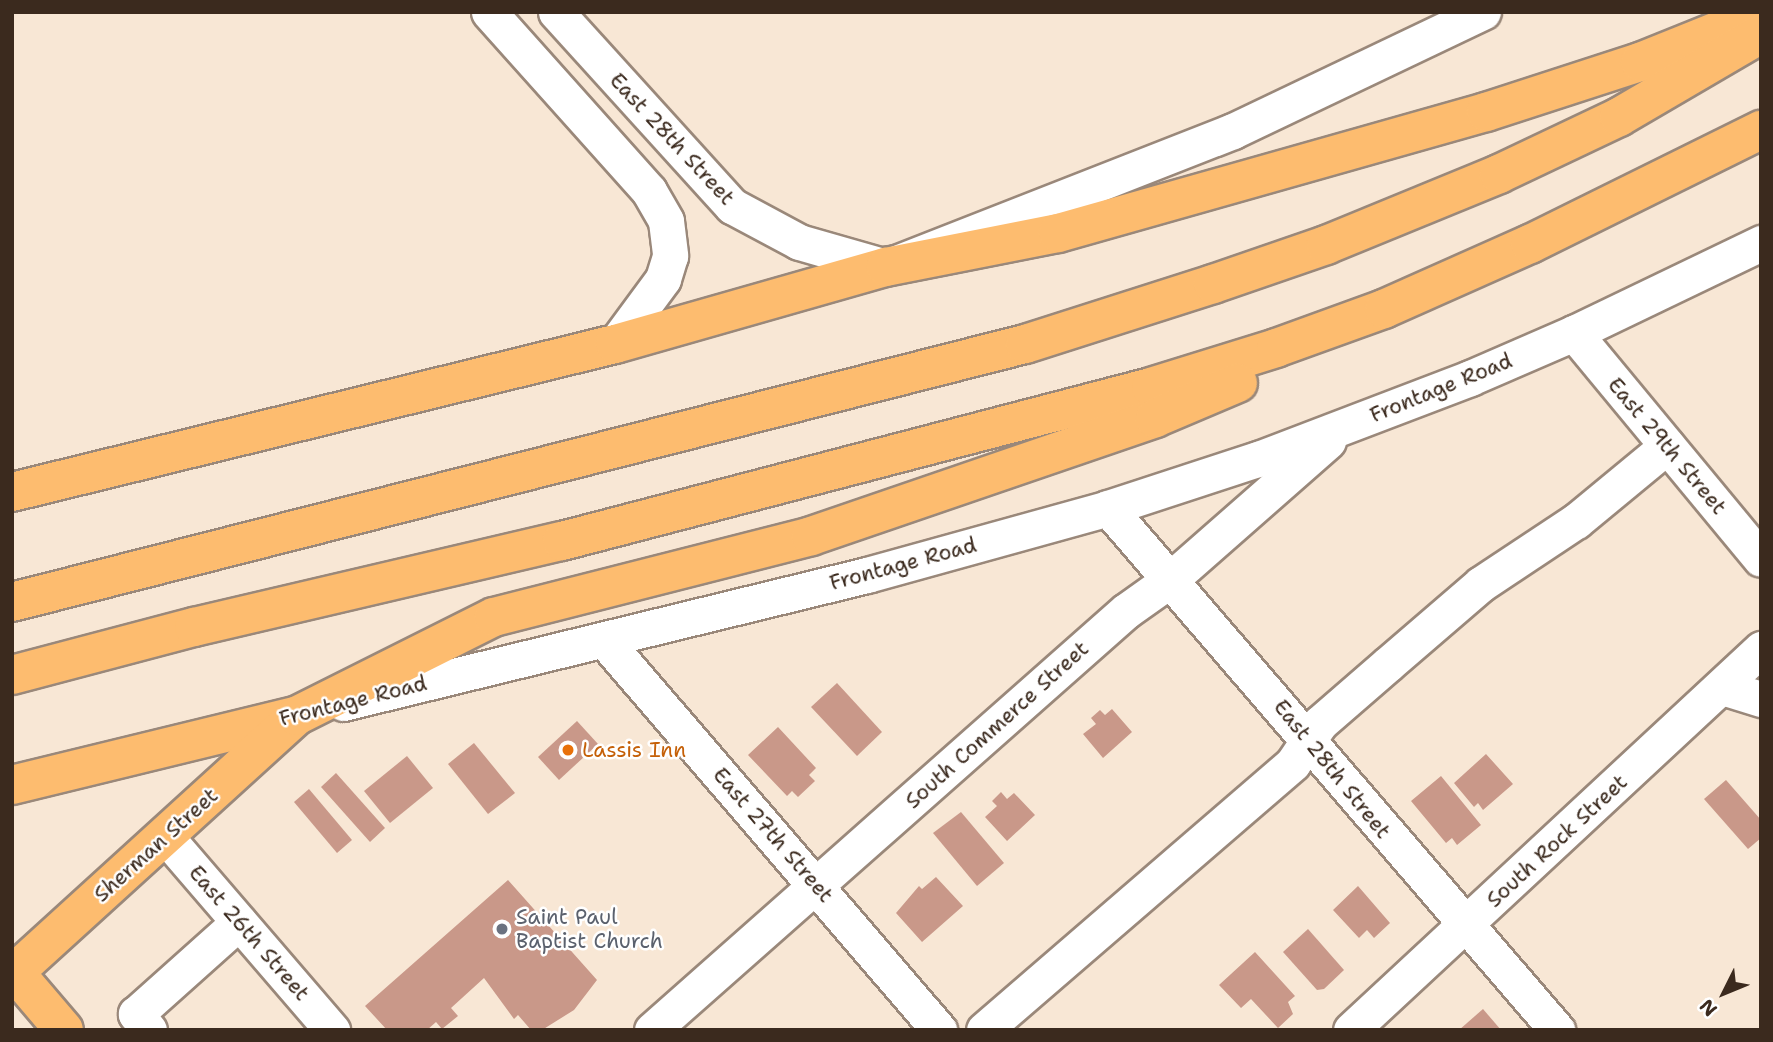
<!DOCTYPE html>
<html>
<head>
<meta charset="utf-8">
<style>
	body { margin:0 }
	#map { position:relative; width:1773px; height:1042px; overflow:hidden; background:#f8e7d5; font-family:"Shantell Sans",sans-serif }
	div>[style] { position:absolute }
	.building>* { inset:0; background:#c99889 }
	.roads { filter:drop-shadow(2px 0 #9a887a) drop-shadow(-2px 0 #9a887a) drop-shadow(0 2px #9a887a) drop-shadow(0 -2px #9a887a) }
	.minor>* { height:35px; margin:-17.5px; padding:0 17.5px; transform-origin:17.5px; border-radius:17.5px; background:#fff }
	.major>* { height:38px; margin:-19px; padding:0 19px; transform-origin:19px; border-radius:19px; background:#fdbc6f }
	.highway>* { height:38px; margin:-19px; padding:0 19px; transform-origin:19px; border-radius:19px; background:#fdbc6f }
	.dots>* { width:19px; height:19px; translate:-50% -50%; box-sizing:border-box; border:4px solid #fff; border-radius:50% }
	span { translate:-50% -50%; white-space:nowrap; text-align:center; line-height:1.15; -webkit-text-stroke:5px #fff; paint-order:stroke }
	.street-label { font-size:21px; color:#3b2a1e }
	.food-label { font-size:21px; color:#c56008 }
	.left { translate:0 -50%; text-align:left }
	.worship-label { font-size:21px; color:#5b616d }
	.frame { position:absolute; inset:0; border:14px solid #3b2a1e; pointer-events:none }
	.north { position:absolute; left:1689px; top:958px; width:70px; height:70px; -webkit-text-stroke:5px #fff; paint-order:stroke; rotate:227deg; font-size:19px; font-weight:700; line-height:28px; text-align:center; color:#3b2a1e }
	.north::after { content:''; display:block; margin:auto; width:24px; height:32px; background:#3b2a1e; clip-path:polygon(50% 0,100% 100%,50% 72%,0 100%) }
</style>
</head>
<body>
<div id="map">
	<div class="building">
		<div style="clip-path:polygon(837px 683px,882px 732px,857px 756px,811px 707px)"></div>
		<div style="clip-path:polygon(1112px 709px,1132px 732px,1103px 758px,1083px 734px,1096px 724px,1091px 718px,1100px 710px,1105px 715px)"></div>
		<div style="clip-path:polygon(577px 721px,598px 744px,559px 780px,538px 757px)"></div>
		<div style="clip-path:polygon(778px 727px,816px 768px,809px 775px,815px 781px,798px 797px,792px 791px,787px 796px,748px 755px)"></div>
		<div style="clip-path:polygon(474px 743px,515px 793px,488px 814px,448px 764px)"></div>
		<div style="clip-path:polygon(1486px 754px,1513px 784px,1483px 810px,1478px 803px,1474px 807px,1454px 783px)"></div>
		<div style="clip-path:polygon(407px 756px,433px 788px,390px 823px,364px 791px)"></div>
		<div style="clip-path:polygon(336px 773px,385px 828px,370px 842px,321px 787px)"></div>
		<div style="clip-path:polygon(1441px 776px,1481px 825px,1457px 845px,1452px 838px,1446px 843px,1411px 801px)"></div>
		<div style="clip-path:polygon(1726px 780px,1761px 820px,1761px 838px,1748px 849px,1704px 799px)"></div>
		<div style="clip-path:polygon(309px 789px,352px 840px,337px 853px,294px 802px)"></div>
		<div style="clip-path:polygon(1001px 792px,1007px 799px,1014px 793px,1035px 815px,1007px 841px,985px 817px,997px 806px,992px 801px)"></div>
		<div style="clip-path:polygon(961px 812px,1004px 863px,977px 886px,933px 833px)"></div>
		<div style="clip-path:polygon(936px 877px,963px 906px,922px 942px,896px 913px,919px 886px,922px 889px)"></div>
		<div style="clip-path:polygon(508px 880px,597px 980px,574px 1010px,542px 1030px,531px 1030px,518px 1015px,514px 1019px,484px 978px,451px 1008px,458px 1016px,442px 1029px,436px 1022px,427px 1030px,387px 1030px,365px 1006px)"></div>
		<div style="clip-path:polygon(1358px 886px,1390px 923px,1374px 938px,1367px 930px,1359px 938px,1333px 910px)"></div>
		<div style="clip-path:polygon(1308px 929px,1344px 970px,1324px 989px,1317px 990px,1283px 952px)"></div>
		<div style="clip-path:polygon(1255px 952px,1295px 996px,1288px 1002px,1293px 1014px,1278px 1028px,1251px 999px,1241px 1008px,1219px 985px)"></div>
		<div style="clip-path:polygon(1483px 1009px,1501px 1030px,1459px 1030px)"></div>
	</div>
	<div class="roads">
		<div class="minor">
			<div style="left:489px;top:12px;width:240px;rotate:48.2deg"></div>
			<div style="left:649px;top:191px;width:34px;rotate:60deg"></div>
			<div style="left:666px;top:221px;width:35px;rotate:83deg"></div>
			<div style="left:670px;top:256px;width:24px;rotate:107deg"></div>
			<div style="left:663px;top:279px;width:81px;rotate:126.4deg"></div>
			<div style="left:556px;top:12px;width:262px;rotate:47.8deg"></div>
			<div style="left:732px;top:206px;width:76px;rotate:28.2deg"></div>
			<div style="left:799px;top:242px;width:91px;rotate:16deg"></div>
			<div style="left:886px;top:267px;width:373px;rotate:-21.4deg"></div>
			<div style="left:1233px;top:131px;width:277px;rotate:-25.5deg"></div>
			<div style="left:1574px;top:333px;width:293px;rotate:50.4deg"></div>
			<div style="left:1108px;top:508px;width:689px;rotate:49.3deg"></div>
			<div style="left:605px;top:641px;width:513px;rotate:49.35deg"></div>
			<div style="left:1722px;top:687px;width:41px;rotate:17.1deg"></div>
			<div style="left:343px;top:703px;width:539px;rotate:-13.73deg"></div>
			<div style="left:867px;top:575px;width:250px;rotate:-15.5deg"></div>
			<div style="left:1108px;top:508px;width:158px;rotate:-18.1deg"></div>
			<div style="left:1258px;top:459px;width:227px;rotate:-20.9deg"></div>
			<div style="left:1470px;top:378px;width:113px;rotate:-23.4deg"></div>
			<div style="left:1574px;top:333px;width:208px;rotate:-25.7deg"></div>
			<div style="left:166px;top:837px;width:255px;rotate:49.3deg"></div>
			<div style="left:149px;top:1030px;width:21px;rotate:-129deg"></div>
			<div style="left:136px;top:1014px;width:138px;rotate:-41.8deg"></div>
			<div style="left:652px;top:1030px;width:633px;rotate:-41.48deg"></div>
			<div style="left:1126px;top:611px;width:55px;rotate:-35.4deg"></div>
			<div style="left:1171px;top:579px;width:209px;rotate:-41.3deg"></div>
			<div style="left:984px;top:1030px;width:408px;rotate:-40.8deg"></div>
			<div style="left:1293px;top:763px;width:48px;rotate:-56deg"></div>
			<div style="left:1320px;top:723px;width:90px;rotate:-40.9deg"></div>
			<div style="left:1388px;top:664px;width:123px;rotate:-40.7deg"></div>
			<div style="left:1481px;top:584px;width:114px;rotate:-33.6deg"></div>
			<div style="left:1576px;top:521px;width:118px;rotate:-39.5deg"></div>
			<div style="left:1351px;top:1030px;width:560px;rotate:-42.9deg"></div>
		</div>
		<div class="major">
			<div style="left:12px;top:492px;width:621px;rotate:-13.79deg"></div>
			<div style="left:615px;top:344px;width:282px;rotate:-15.9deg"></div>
			<div style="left:12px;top:785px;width:290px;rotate:-13.7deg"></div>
			<div style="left:12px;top:969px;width:80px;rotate:49.6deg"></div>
			<div style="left:15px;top:972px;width:380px;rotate:-42.3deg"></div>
		</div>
		<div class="highway">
			<div style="left:886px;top:267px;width:175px;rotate:-11.2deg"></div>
			<div style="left:1058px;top:233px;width:445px;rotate:-15.8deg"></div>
			<div style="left:1486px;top:112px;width:162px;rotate:-18deg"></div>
			<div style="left:1640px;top:62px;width:121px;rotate:-21.9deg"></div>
			<div style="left:12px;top:602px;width:1045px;rotate:-14.29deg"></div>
			<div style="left:1025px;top:344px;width:197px;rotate:-17.7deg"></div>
			<div style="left:1213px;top:284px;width:120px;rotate:-19deg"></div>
			<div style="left:1326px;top:245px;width:187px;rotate:-22.3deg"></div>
			<div style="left:1499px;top:174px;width:133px;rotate:-25.4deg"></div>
			<div style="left:1619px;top:117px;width:164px;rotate:-30.3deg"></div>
			<div style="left:12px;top:675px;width:188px;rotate:-14.8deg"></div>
			<div style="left:194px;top:627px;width:378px;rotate:-13.2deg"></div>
			<div style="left:562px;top:541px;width:609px;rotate:-14.65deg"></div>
			<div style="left:1151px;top:387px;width:131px;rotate:-17.3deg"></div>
			<div style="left:1276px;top:348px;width:115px;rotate:-19.9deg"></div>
			<div style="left:1384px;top:309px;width:160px;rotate:-24deg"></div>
			<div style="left:1530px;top:244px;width:258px;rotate:-26.3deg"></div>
			<div style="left:296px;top:716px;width:221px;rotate:-26.6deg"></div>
			<div style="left:494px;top:617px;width:327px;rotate:-14.3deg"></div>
			<div style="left:811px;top:536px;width:364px;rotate:-18.9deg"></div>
			<div style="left:1155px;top:418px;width:90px;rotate:-22.9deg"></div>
		</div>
	</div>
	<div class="dots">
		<div style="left:568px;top:750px;background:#e8710a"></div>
		<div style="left:502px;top:929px;background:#6b7280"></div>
	</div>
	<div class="street-label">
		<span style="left:672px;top:139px;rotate:47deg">East 28th Street</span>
		<span style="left:1441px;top:388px;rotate:-22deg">Frontage Road</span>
		<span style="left:1667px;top:446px;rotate:50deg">East 29th Street</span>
		<span style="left:903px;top:564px;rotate:-15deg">Frontage Road</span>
		<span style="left:353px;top:701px;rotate:-14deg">Frontage Road</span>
		<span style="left:997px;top:725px;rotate:-42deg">South Commerce Street</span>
		<span style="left:1332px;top:769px;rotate:51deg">East 28th Street</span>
		<span style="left:773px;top:835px;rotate:49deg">East 27th Street</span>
		<span style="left:1557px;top:841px;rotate:-43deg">South Rock Street</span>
		<span style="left:156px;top:845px;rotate:-42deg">Sherman Street</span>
		<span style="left:249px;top:933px;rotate:49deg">East 26th Street</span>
	</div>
	<div class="food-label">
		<span class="left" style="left:582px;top:750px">Lassis Inn</span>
	</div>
	<div class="worship-label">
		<span class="left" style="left:516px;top:929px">Saint Paul<br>Baptist Church</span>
	</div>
	<div class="frame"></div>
	<div class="north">N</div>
</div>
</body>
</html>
